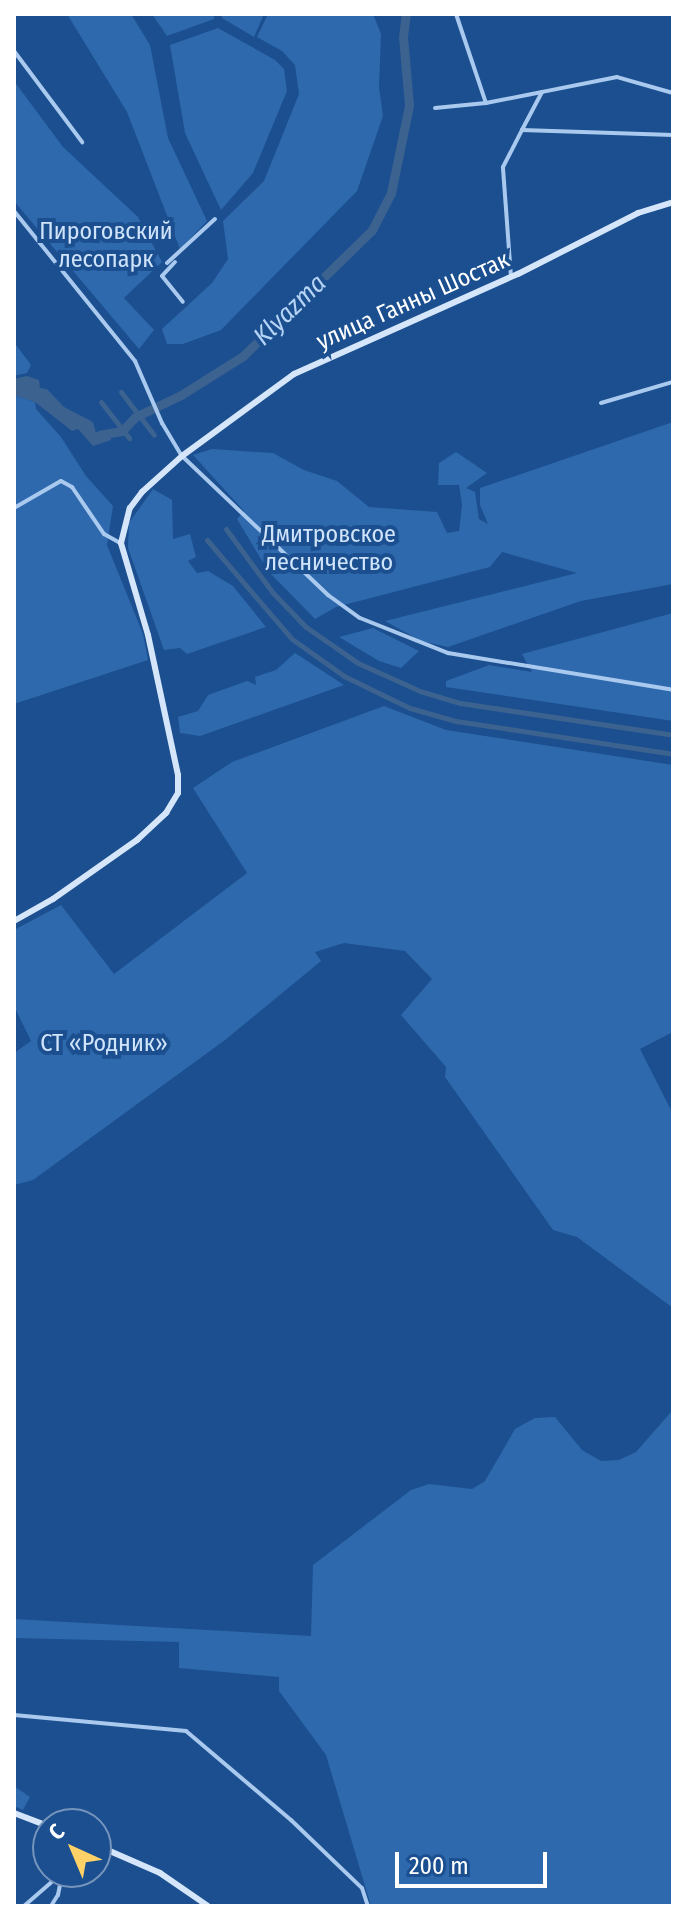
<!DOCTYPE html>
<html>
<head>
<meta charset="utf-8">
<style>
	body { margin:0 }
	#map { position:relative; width:687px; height:1920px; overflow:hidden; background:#1b4f8f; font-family:"Fira Sans Condensed",sans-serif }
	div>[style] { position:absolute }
	.green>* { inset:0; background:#2e69ad }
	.water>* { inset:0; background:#3c6290 }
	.canal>* { height:5px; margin:-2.5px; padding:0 2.5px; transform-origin:2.5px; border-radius:2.5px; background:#3c6290 }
	.river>* { height:9px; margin:-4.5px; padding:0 4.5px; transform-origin:4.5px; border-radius:4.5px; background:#3c6290 }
	.street>* { height:4px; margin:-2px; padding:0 2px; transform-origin:2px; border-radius:2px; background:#a9c9ee }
	.secondary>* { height:6px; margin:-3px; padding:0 3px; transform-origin:3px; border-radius:3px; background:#d6e6fa }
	span { translate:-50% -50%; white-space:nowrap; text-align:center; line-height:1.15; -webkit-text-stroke:8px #1b4f8f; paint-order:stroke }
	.park-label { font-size:24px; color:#cfe3fa }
	.street-label { font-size:24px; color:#fff }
	.water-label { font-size:26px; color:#b5d3f5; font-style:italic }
	.frame { position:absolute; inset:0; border:16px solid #fff; pointer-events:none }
	.north { position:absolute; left:32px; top:1808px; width:80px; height:80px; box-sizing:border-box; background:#1b4f8f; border:2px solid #7695bc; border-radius:50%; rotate:316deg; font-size:22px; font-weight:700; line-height:32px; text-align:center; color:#fff }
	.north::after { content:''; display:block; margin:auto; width:28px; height:36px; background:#ffd166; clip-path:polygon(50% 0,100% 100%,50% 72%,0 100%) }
	.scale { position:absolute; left:395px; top:1852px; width:152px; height:36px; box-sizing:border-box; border:4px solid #fff; border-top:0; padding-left:10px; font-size:24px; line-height:28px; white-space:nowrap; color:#fff; -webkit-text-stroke:6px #1b4f8f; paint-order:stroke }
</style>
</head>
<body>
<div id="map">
	<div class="green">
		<div style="clip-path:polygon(67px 14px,131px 14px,150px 45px,168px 138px,207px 221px,180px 249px,127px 112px)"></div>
		<div style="clip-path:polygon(152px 14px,214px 14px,214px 19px,167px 36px)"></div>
		<div style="clip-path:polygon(222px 14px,264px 14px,254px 37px,222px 18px)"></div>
		<div style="clip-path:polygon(268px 14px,373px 14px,381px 34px,379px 87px,383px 116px,357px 191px,221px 330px,183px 344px,167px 344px,162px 329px,212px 283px,228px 259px,223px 221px,264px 181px,299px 94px,295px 65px,282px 51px,257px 37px)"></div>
		<div style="clip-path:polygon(218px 28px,275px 60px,284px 69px,287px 91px,253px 173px,221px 210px,185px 133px,170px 45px)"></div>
		<div style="clip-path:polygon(14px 81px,63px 147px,138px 217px,162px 262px,124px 298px,154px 330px,139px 349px,14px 201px)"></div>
		<div style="clip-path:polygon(14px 342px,31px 365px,27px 373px,14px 376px)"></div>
		<div style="clip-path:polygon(14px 395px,35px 402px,36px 409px,61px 437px,86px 476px,113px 506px,107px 545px,143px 634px,148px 660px,14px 704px)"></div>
		<div style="clip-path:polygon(673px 422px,673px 584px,581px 601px,448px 647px,421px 641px,385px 621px,577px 573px,502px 552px,490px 567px,336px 607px,315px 619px,268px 571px,237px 519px,244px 511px,193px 455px,212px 449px,273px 453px,304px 470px,337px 481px,369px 507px,437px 512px,447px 533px,459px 531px,462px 505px,459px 485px,438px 485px,439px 463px,456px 452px,487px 473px,466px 488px,475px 492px,479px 519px,488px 524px,480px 505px,480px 488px)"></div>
		<div style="clip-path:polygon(153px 489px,172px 500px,173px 539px,190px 534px,196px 557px,188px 561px,197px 573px,208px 571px,233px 586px,266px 627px,187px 654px,180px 648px,164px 650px,128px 548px,129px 523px)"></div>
		<div style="clip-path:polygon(673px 613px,673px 721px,446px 687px,446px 681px,489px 665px,532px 672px,522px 654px)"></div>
		<div style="clip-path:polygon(373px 628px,419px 651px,401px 668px,379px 661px,339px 637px)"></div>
		<div style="clip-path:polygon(295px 653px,344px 685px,200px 736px,180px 733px,178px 717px,198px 711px,208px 695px,247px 681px,256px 685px,255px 677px,276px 670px)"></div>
		<div style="clip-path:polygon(384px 706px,446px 730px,673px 765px,673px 1032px,640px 1049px,673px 1114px,673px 1308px,577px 1237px,553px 1230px,445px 1077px,446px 1067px,401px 1015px,432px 979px,405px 951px,344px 943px,315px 952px,321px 961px,225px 1040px,33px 1180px,14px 1185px,14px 1053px,31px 1041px,14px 1006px,14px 930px,61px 905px,114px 974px,247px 873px,193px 788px,232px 762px)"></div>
		<div style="clip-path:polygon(673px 1401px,673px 1906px,371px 1906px,326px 1755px,279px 1691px,279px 1677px,179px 1668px,179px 1642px,14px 1638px,14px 1619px,311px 1636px,313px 1565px,411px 1490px,429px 1484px,472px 1489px,485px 1481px,515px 1429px,535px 1418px,555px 1417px,582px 1450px,601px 1461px,619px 1460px,636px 1452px,671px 1412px)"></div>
		<div style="clip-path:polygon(14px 1786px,30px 1797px,23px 1810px,14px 1806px)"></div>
	</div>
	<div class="water">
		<div style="clip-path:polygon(27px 376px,39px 380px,40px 388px,47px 389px,64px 407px,93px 422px,96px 433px,110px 433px,111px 440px,93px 446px,78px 429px,72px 431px,35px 402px,14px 395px,14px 379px)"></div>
	</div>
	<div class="canal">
		<div style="left:121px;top:392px;width:54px;rotate:52.5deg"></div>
		<div style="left:101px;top:402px;width:46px;rotate:52.1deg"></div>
		<div style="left:226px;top:529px;width:79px;rotate:53.7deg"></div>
		<div style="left:273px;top:593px;width:47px;rotate:45.9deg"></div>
		<div style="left:306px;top:627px;width:63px;rotate:34.7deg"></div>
		<div style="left:358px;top:663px;width:68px;rotate:24.3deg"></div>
		<div style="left:420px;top:691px;width:42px;rotate:16.7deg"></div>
		<div style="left:460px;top:703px;width:215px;rotate:8.5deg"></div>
		<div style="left:207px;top:540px;width:130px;rotate:49.4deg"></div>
		<div style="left:292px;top:639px;width:64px;rotate:35.4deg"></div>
		<div style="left:344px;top:676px;width:73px;rotate:25.9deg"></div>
		<div style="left:410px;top:708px;width:48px;rotate:15.8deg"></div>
		<div style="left:456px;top:721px;width:219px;rotate:8.6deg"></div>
	</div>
	<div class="river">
		<div style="left:99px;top:435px;width:23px;rotate:-10deg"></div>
		<div style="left:122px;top:431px;width:19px;rotate:-47deg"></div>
		<div style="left:135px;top:417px;width:51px;rotate:-25.6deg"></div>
		<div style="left:181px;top:395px;width:73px;rotate:-32.2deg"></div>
		<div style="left:243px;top:356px;width:180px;rotate:-44.3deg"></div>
		<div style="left:372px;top:230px;width:42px;rotate:-62.8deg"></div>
		<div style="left:391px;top:193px;width:90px;rotate:-78.4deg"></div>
		<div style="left:409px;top:105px;width:68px;rotate:-95deg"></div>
		<div style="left:403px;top:37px;width:23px;rotate:-83deg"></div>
	</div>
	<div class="street">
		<div style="left:456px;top:14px;width:94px;rotate:71.4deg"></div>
		<div style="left:486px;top:103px;width:57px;rotate:-11.1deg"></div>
		<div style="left:14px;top:51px;width:114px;rotate:53.2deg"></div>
		<div style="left:673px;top:93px;width:58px;rotate:-164.1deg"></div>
		<div style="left:617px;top:77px;width:76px;rotate:168.7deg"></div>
		<div style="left:542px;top:92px;width:43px;rotate:117.8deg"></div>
		<div style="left:522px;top:130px;width:151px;rotate:1.9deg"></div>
		<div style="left:435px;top:108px;width:51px;rotate:-5.6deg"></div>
		<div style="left:14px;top:211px;width:193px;rotate:51.1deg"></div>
		<div style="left:135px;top:361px;width:68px;rotate:66.5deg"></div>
		<div style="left:162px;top:423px;width:39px;rotate:59deg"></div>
		<div style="left:182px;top:456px;width:202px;rotate:43.6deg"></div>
		<div style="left:328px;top:595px;width:39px;rotate:36deg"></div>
		<div style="left:360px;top:618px;width:95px;rotate:21.7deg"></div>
		<div style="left:448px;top:653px;width:228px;rotate:9.3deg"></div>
		<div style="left:175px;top:262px;width:19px;rotate:133deg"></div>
		<div style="left:162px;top:276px;width:33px;rotate:51deg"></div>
		<div style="left:167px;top:263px;width:65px;rotate:-42.5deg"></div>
		<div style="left:511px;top:277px;width:110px;rotate:-94.2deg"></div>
		<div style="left:503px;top:167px;width:42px;rotate:-62.8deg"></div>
		<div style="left:601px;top:403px;width:75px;rotate:-16.3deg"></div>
		<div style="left:14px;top:508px;width:54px;rotate:-29.9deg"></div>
		<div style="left:61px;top:481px;width:13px;rotate:29deg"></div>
		<div style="left:72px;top:487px;width:57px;rotate:55.8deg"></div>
		<div style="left:104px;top:534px;width:18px;rotate:29deg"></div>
		<div style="left:14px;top:1715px;width:173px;rotate:5.3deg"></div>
		<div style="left:186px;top:1731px;width:138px;rotate:40.3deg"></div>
		<div style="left:291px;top:1820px;width:98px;rotate:43.8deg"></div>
		<div style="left:362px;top:1888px;width:19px;rotate:72deg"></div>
		<div style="left:24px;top:1906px;width:50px;rotate:-41deg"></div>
		<div style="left:51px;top:1906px;width:13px;rotate:-58deg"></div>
		<div style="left:58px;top:1895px;width:21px;rotate:-79deg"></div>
	</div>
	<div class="secondary">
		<div style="left:14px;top:921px;width:45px;rotate:-29.4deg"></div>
		<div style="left:53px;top:899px;width:103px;rotate:-35.1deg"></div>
		<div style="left:137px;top:840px;width:40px;rotate:-43deg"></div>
		<div style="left:166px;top:813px;width:23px;rotate:-59deg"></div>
		<div style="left:178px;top:793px;width:18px;rotate:-90deg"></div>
		<div style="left:178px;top:775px;width:143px;rotate:-102.1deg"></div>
		<div style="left:148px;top:635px;width:96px;rotate:-106.4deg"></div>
		<div style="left:121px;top:543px;width:36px;rotate:-76deg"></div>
		<div style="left:130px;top:508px;width:20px;rotate:-53deg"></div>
		<div style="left:142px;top:492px;width:54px;rotate:-42deg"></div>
		<div style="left:182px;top:456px;width:139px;rotate:-36.2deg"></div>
		<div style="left:294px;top:374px;width:245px;rotate:-24.1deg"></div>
		<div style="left:518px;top:274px;width:135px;rotate:-26.9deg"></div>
		<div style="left:638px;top:213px;width:37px;rotate:-17deg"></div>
		<div style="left:14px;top:1813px;width:36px;rotate:21deg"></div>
		<div style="left:96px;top:1845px;width:70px;rotate:23.6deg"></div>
		<div style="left:160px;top:1873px;width:58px;rotate:34.5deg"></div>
	</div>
	<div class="park-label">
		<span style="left:106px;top:246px">Пироговский<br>лесопарк</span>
		<span style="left:329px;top:549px">Дмитровское<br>лесничество</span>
		<span style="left:104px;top:1044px">СТ «Родник»</span>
	</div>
	<div class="street-label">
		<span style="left:413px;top:301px;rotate:-24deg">улица Ганны Шостак</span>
	</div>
	<div class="water-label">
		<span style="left:290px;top:310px;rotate:-44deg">Klyazma</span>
	</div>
	<div class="frame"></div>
	<div class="north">С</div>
	<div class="scale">200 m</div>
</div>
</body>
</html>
